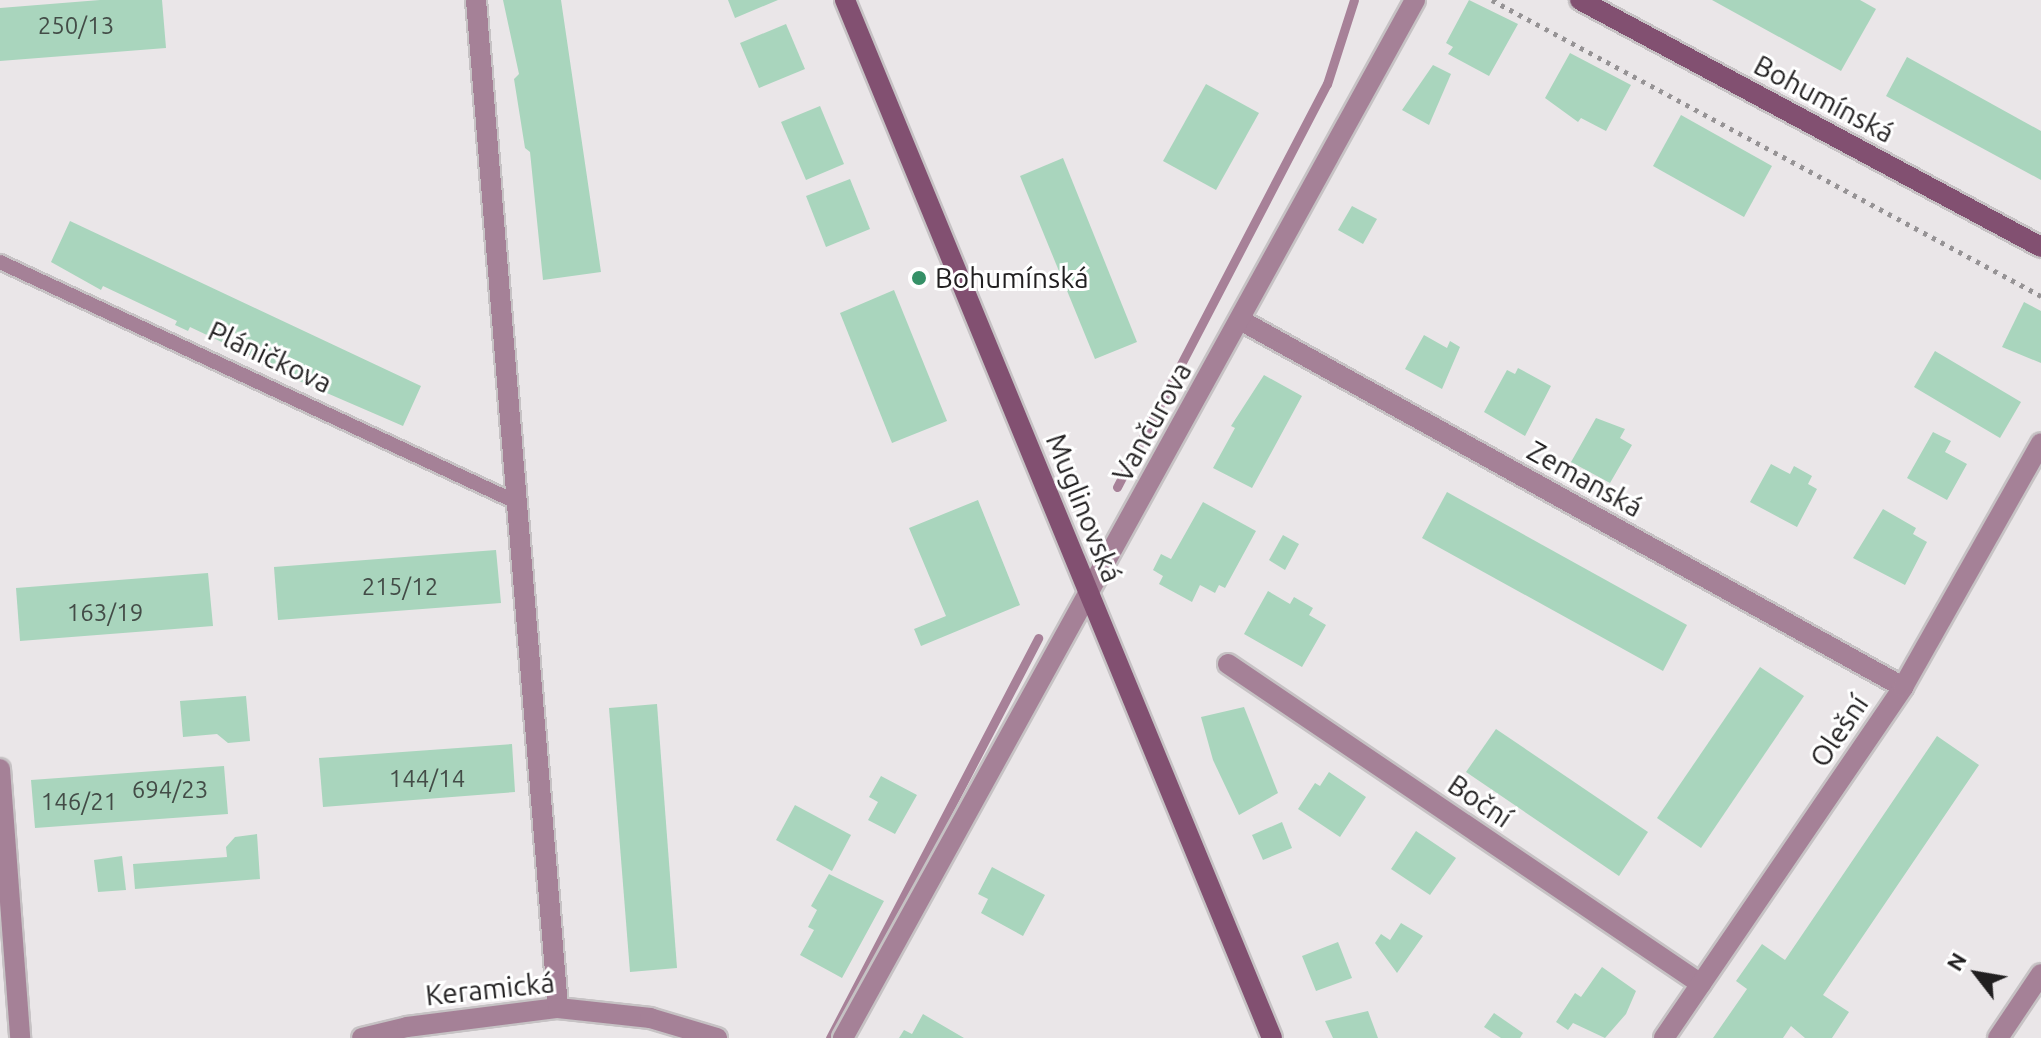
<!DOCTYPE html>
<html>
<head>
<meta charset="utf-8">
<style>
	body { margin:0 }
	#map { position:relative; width:2041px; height:1038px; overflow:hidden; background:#eae6e8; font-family:Ubuntu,sans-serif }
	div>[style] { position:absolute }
	.stream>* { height:9px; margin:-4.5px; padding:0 4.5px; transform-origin:4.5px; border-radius:4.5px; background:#a78198 }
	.building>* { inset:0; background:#a9d5bd }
	.path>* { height:5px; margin-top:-2.5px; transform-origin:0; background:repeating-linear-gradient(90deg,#969395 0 4px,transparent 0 10px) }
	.roads { filter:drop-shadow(2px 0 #c6c2c4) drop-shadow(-2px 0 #c6c2c4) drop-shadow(0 2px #c6c2c4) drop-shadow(0 -2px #c6c2c4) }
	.service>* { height:14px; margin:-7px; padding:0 7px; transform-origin:7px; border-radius:7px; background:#a58197 }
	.minor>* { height:20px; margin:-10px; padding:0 10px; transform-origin:10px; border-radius:10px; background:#a58197 }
	.secondary>* { height:20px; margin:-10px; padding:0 10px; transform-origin:10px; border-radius:10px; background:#825071 }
	.dots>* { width:22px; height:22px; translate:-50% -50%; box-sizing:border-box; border:4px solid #fff; border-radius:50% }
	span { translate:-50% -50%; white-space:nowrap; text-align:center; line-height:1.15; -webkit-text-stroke:6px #fff; paint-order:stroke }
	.number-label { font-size:24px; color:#434c47 }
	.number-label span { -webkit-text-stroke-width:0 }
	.street-label { font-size:28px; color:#211f20 }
	.poi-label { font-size:28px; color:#211f20 }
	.left { translate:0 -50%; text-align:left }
	.north { position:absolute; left:1937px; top:934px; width:80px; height:80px; -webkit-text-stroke:6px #fff; paint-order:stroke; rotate:301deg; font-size:22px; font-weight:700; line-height:32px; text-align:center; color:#211f20 }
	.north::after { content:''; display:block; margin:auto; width:28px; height:36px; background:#211f20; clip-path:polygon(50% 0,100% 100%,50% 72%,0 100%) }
</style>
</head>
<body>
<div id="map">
	<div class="stream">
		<div style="left:1117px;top:487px;width:454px;rotate:-62.5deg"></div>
		<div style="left:1327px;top:84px;width:88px;rotate:-72.2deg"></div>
		<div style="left:830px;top:1038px;width:451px;rotate:-62.5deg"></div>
	</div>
	<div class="building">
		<div style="clip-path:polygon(100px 0,162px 0,166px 48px,0 61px,0 8px)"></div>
		<div style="clip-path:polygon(503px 0,561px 0,601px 272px,543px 280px,530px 152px,525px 148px,514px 79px,519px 74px)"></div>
		<div style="clip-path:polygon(728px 0,778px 0,735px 18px)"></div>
		<div style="clip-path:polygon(1469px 0,1518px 24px,1489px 76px,1448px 54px,1453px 47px,1446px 43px)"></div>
		<div style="clip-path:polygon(1712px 0,1860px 0,1876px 9px,1841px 71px)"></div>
		<div style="clip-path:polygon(786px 24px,805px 69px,759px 88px,740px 43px)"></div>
		<div style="clip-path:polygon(1570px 53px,1631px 85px,1606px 131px,1581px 118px,1578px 122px,1545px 98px)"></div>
		<div style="clip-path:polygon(1907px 57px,2041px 131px,2041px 180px,1886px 96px)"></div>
		<div style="clip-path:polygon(1433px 65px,1451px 74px,1429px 125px,1402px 110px)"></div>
		<div style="clip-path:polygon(1206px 84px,1259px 113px,1216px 190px,1163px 161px)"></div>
		<div style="clip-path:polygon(820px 106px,844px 164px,806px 180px,781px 122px)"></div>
		<div style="clip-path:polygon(1681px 115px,1772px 166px,1744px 217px,1653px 166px)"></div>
		<div style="clip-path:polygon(1063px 158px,1137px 342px,1095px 359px,1020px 176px)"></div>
		<div style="clip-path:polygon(850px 179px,870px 229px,826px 247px,806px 196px)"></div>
		<div style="clip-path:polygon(1352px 206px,1377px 219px,1363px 244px,1338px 230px)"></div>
		<div style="clip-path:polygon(70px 221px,421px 386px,403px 426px,262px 365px,264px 362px,190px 327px,188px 331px,175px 325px,177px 321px,103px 286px,101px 290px,51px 262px)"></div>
		<div style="clip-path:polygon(894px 290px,947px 421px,892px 443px,840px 313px)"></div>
		<div style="clip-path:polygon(2024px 302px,2041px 311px,2041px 363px,2002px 347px)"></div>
		<div style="clip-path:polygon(1424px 335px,1447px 348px,1450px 341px,1460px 347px,1442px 389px,1405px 369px)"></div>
		<div style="clip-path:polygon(1935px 351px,2021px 402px,2000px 438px,1914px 387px)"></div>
		<div style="clip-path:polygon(1518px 368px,1551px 386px,1525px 436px,1484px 412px,1507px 370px,1515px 374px)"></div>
		<div style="clip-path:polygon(1264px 375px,1302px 396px,1252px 488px,1213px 468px,1235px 428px,1231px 426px)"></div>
		<div style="clip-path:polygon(1596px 418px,1625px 429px,1620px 438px,1632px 445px,1610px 483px,1571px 462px)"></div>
		<div style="clip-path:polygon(1933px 432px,1951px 441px,1945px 452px,1967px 464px,1947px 500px,1907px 478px)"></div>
		<div style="clip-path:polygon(1771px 464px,1790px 474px,1794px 466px,1812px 476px,1808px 484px,1817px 489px,1797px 527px,1750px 502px)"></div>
		<div style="clip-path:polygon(1447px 492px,1687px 625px,1663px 671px,1422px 538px)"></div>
		<div style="clip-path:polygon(978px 500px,1020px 605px,921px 646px,914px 629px,946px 616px,909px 528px)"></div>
		<div style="clip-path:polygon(1203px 502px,1256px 531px,1225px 588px,1219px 585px,1215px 593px,1200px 585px,1192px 602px,1159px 584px,1163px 576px,1153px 570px,1161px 554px,1171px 559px)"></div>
		<div style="clip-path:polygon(1883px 509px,1916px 528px,1913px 534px,1927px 542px,1905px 585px,1853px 558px)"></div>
		<div style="clip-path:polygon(1283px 535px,1299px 544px,1285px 570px,1269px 560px)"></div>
		<div style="clip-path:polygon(496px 550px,501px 603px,278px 620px,274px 567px)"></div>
		<div style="clip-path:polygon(208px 573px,213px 626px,20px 641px,16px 588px)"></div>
		<div style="clip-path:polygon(1268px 591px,1290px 604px,1294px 597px,1313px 608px,1309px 615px,1326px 625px,1302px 667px,1244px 634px)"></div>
		<div style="clip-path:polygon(1760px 667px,1804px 696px,1701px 848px,1657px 818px)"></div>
		<div style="clip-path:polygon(246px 696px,250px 741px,228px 743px,217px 734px,183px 737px,180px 701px)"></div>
		<div style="clip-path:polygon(657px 704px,677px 968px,630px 972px,609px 708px)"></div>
		<div style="clip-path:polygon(1244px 707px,1278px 793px,1239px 815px,1213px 760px,1201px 717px)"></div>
		<div style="clip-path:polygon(1496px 729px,1648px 832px,1619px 876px,1466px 772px)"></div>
		<div style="clip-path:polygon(1937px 736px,1979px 765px,1823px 995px,1849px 1012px,1832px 1038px,1805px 1038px,1791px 1026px,1783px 1038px,1713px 1038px,1747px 989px,1736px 981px,1762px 944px,1785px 960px)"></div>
		<div style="clip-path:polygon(512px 744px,515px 792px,323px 807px,319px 758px)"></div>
		<div style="clip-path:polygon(224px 766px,228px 814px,35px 828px,31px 780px)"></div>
		<div style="clip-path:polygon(1329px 772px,1366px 797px,1340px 837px,1298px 809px,1315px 783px,1320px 786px)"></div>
		<div style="clip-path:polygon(881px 776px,917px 795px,895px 834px,868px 820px,878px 802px,869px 797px)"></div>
		<div style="clip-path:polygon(795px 805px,851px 835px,832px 871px,776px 840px)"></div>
		<div style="clip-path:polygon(1282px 822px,1292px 848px,1263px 860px,1252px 835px)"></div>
		<div style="clip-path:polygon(1416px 831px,1456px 858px,1430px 895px,1391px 869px)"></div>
		<div style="clip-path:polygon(257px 834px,260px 879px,135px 889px,133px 864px,227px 857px,226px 847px,235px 837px)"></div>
		<div style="clip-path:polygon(122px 856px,126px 890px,98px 892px,94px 860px)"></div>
		<div style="clip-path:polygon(992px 867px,1045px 895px,1023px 936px,981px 913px,988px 899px,978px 894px)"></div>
		<div style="clip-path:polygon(829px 874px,884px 901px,842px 978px,800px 955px,814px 930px,808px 927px,817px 910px,811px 906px)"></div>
		<div style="clip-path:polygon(1401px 923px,1423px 936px,1397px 973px,1375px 943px,1381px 934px,1390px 940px)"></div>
		<div style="clip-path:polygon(1338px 942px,1352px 978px,1316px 991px,1302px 956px)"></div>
		<div style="clip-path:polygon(1602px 967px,1636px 991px,1626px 1014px,1605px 1038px,1573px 1023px,1568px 1030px,1556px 1022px,1575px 993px,1581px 997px)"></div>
		<div style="clip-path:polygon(1368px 1011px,1378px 1038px,1333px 1038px,1325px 1021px)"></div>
		<div style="clip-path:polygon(1494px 1013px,1523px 1033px,1520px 1038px,1501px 1038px,1484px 1027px)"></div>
		<div style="clip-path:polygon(923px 1014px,964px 1038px,899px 1038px,904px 1030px,912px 1034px)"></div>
	</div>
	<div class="path">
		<div style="left:1492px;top:0;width:624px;rotate:28.33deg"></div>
	</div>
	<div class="roads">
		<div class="service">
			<div style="left:0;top:262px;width:569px;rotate:24.94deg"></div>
		</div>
		<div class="minor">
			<div style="left:476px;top:0;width:1011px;rotate:85.35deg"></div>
			<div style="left:1240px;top:320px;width:758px;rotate:28.97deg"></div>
			<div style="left:1228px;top:664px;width:571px;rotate:34.08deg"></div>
			<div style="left:0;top:769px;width:270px;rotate:85.7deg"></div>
			<div style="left:362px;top:1038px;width:46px;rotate:-13.7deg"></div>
			<div style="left:407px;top:1027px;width:152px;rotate:-7.2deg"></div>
			<div style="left:558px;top:1008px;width:93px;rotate:6.2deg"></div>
			<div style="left:650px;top:1018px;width:70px;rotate:16.6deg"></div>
			<div style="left:843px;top:1038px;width:1185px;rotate:-61.14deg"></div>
			<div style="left:1664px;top:1038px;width:425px;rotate:-55.7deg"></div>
			<div style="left:1903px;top:687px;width:280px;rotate:-60.5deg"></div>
			<div style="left:1998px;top:1038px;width:77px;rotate:-56.1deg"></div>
		</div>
		<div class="secondary">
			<div style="left:845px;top:0;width:1122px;rotate:67.64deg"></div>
			<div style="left:1580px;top:0;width:523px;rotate:28.18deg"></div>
		</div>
	</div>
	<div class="dots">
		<div style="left:919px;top:278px;background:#359067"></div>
	</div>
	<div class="number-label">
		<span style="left:76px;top:26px">250/13</span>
		<span style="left:400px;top:587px">215/12</span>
		<span style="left:105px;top:613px">163/19</span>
		<span style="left:427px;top:779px">144/14</span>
		<span style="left:170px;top:790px">694/23</span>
		<span style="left:79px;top:802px">146/21</span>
	</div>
	<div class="street-label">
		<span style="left:1824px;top:99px;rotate:28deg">Bohumínská</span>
		<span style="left:270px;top:357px;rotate:25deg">Pláničkova</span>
		<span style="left:1152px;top:422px;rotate:-61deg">Vančurova</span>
		<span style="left:1585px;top:479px;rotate:29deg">Zemanská</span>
		<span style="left:1084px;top:508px;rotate:68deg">Muglinovská</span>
		<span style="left:1839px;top:731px;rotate:-56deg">Olešní</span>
		<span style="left:1480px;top:801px;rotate:34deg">Boční</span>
		<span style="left:490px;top:989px;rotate:-6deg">Keramická</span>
	</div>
	<div class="poi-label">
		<span class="left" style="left:935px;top:278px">Bohumínská</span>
	</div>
	<div class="north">N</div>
</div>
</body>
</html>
